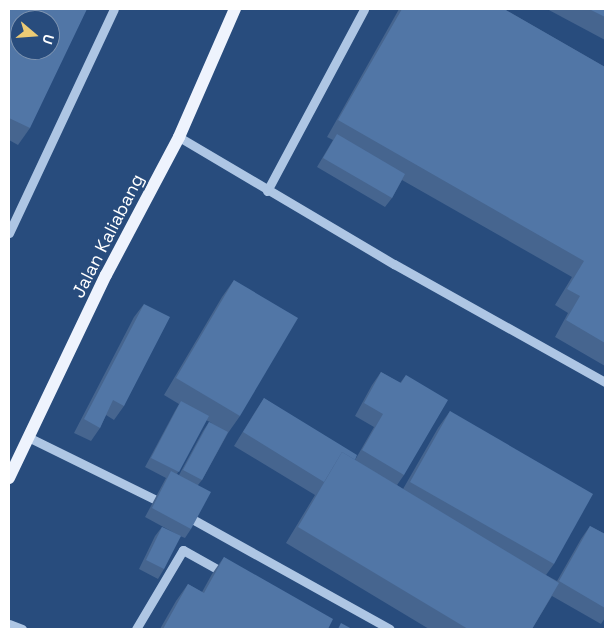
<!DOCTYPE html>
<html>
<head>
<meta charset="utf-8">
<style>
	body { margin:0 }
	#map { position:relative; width:614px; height:638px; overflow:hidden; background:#284c7d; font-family:"Space Grotesk",sans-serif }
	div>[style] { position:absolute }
	.minor>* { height:9px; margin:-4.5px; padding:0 4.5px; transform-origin:4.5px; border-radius:4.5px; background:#aec6e4 }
	.major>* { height:12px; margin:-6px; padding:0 6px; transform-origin:6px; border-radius:6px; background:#eef3fd }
	.wall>* { inset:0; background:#46658f }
	.building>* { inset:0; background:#5176a6 }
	span { translate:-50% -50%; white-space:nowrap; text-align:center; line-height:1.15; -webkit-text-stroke:4.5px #284c7d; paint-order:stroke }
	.street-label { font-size:18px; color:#fff }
	.frame { position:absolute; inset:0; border:10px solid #fff; pointer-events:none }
	.north { position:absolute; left:10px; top:10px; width:50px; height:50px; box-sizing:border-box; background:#284c7d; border:1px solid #7e94b1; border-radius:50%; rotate:108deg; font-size:14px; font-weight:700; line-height:20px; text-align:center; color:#fff }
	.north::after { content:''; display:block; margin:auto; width:18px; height:22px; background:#eccb75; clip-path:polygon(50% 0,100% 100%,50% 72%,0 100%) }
</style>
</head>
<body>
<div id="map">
	<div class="minor">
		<div style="left:179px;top:137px;width:250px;rotate:30.6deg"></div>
		<div style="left:394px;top:264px;width:242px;rotate:29.2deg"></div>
		<div style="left:267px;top:191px;width:206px;rotate:-61.9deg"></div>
		<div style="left:9px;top:233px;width:247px;rotate:-64.9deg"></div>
		<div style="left:28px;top:437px;width:140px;rotate:26.2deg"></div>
		<div style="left:194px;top:520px;width:224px;rotate:29.1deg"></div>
		<div style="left:9px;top:624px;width:14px;rotate:21deg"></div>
		<div style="left:136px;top:629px;width:92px;rotate:-59.3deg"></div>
		<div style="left:183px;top:550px;width:49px;rotate:29.2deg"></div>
	</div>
	<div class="major">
		<div style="left:9px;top:478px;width:225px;rotate:-64.5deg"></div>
		<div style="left:106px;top:275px;width:156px;rotate:-62.1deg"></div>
		<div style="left:179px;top:137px;width:140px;rotate:-66.4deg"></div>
	</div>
	<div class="wall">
		<div style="clip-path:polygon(9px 9px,30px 128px,18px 145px,9px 140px)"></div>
		<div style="clip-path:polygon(399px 9px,504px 9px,605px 67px,605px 366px,555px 337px,568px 313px,555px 305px,572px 277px,402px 180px,392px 198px,385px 207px,317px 167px,333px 140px,327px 137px)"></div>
		<div style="clip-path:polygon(547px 9px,605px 9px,605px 40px)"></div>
		<div style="clip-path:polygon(evenodd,234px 280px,240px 416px,228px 433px,202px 480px,198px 485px,191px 529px,185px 538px,180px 536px,164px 569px,158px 579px,139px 569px,155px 536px,162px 527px,178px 535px,145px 517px,166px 478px,145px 467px,175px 411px,179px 404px,164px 395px,222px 297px,234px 280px,206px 420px,212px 423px,209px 422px,203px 431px,179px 475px,177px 474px,206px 420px)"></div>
		<div style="clip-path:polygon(144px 304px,124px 406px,114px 420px,106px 415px,100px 428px,91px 441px,74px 433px,134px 317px)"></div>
		<div style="clip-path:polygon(381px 372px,400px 383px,406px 375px,404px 475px,397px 485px,403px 489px,438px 428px,450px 411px,554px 564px,546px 575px,557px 581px,581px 539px,590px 526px,605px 534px,605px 618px,601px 624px,552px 596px,532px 629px,429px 629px,286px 543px,315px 495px,234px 446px,255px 412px,264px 398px,355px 460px,374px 427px,355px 416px,372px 385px)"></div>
		<div style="clip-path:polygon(224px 557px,328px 629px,160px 629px,176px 601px,188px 584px,202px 592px,212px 574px)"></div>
	</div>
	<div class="building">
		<div style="clip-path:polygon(evenodd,9px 9px,87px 9px,30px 128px,9px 118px,9px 9px,20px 20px,50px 20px,50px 50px,20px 50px,20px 20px)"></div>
		<div style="clip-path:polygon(402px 9px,504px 9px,605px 67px,605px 343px,566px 320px,580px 296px,567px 289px,584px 261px,338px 120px)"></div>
		<div style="clip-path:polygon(589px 9px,605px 9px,605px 17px)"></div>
		<div style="clip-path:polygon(337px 134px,405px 174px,392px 198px,323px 158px)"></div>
		<div style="clip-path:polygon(234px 280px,298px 318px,240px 416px,176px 378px)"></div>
		<div style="clip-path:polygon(144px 304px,170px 317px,124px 406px,113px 400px,100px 428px,84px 419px)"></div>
		<div style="clip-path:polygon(381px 372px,401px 383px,406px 375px,448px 400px,404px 475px,362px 450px,383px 414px,364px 403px)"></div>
		<div style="clip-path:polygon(264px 398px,357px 455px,355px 460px,342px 452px,324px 482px,243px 432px)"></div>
		<div style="clip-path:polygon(181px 401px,209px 416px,179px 472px,151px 458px)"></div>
		<div style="clip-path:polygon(450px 411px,593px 494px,554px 564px,410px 482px)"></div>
		<div style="clip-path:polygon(209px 422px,228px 432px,202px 480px,183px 470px)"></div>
		<div style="clip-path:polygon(342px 452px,559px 583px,532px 629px,468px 629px,298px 527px)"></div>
		<div style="clip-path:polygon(171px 471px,211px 492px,191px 529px,152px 508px)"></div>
		<div style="clip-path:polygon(590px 526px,605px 534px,605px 608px,559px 581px)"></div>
		<div style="clip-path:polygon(162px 527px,181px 536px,164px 569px,146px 560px)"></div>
		<div style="clip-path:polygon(224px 557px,333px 619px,328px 629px,163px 629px,188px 584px,204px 593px)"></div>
		<div style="clip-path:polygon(341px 623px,352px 629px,338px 629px)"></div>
	</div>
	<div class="street-label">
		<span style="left:108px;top:236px;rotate:-63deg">Jalan Kaliabang</span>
	</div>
	<div class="frame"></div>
	<div class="north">U</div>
</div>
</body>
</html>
